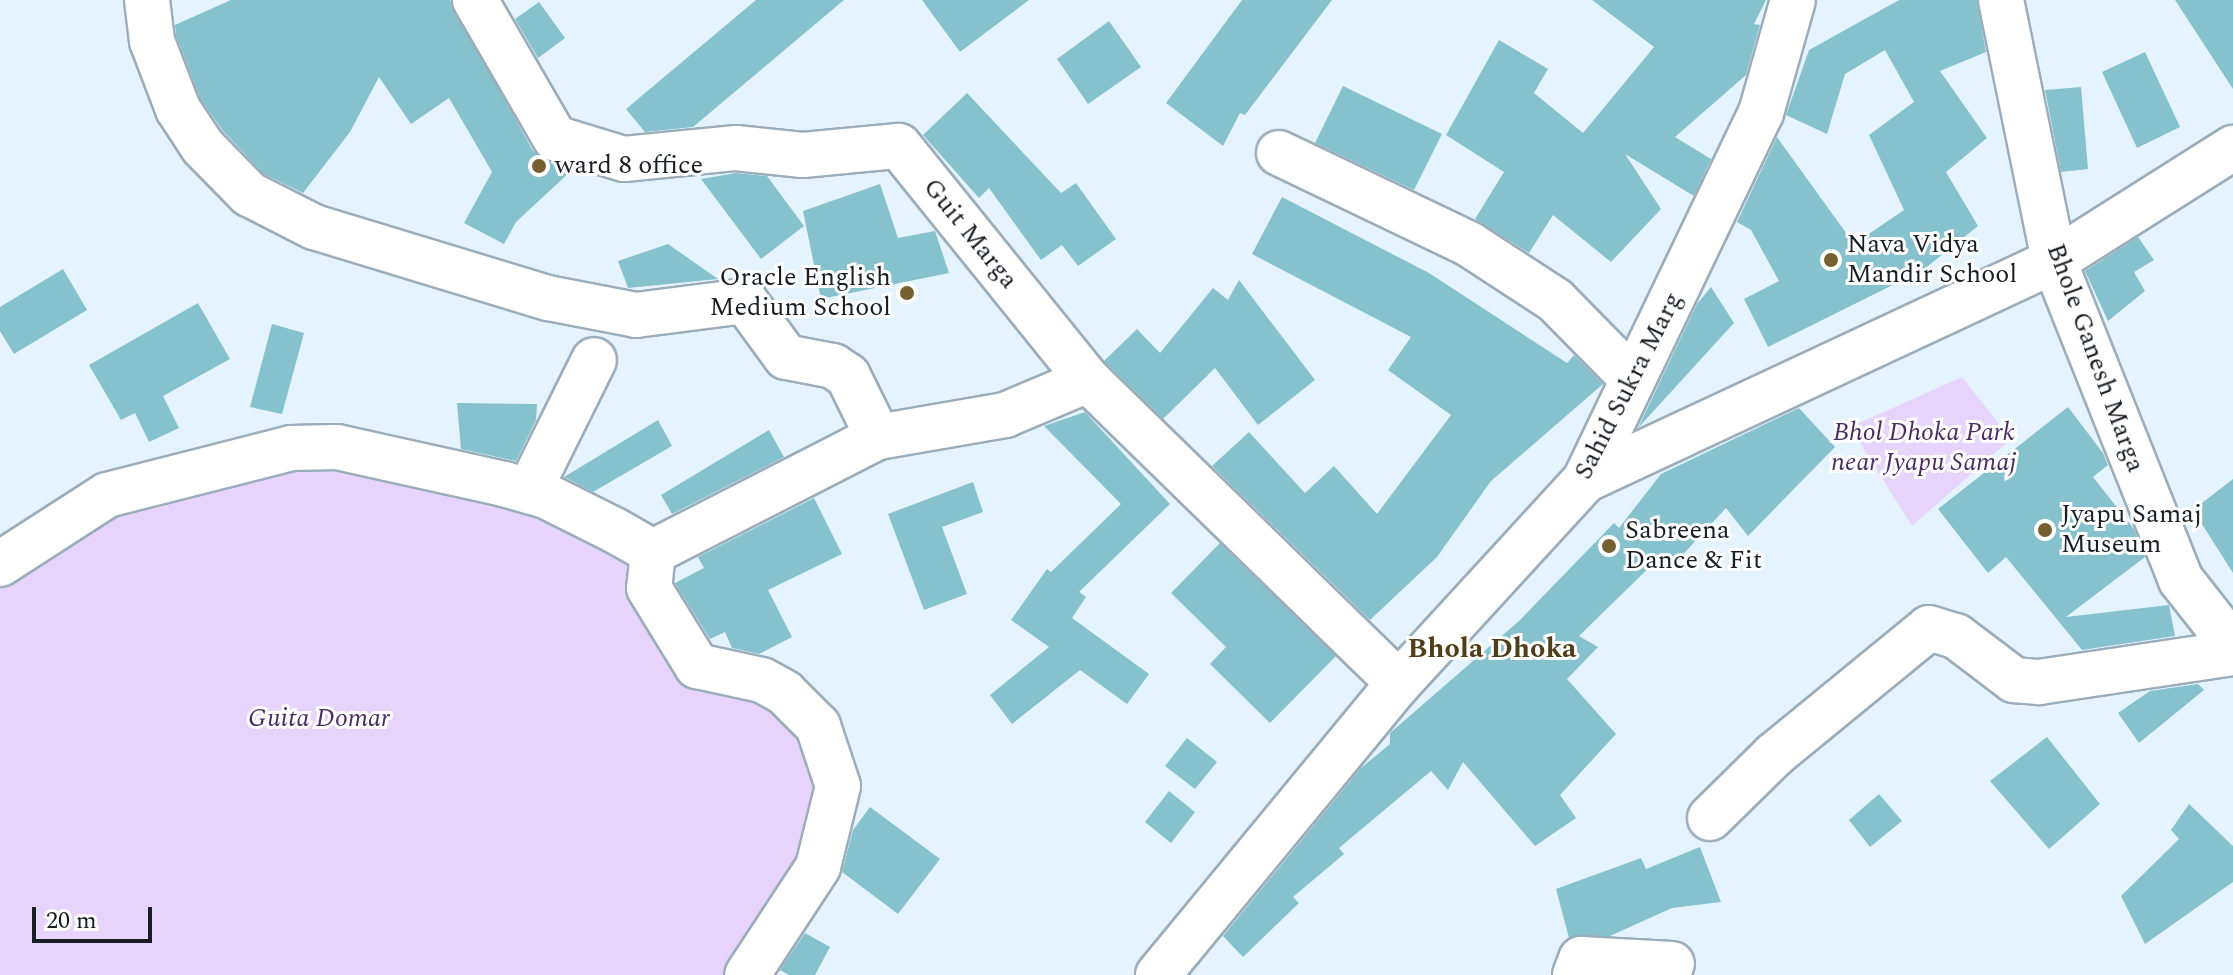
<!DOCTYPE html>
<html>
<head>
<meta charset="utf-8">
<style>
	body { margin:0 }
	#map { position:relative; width:2233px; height:975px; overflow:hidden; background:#e5f3ff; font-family:Spectral,serif }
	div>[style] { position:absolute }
	.green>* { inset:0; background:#e7d4fd }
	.building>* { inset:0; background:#86c2cd }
	.roads { filter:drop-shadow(2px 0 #9cadba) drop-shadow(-2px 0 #9cadba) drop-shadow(0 2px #9cadba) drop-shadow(0 -2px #9cadba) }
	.minor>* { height:44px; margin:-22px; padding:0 22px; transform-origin:22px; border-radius:22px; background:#fff }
	.dots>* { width:22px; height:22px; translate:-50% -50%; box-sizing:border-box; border:4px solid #fff; border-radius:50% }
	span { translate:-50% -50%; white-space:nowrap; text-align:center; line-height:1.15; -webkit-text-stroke:6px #fff; paint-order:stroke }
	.poi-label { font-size:26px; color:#181e23 }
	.left { translate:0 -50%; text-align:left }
	.right { translate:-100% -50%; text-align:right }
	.street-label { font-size:26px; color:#181e23 }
	.park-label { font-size:26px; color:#492e63; font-style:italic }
	.neighbourhood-label { font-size:28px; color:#4f3e17; font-weight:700 }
	.scale { position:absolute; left:32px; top:907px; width:120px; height:36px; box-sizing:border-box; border:4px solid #181e23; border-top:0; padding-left:10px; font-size:24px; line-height:28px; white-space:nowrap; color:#181e23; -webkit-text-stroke:6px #fff; paint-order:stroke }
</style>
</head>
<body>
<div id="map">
	<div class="green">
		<div style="clip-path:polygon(1962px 377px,2011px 439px,1912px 526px,1850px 427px)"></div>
		<div style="clip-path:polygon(309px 457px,525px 499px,619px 544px,665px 619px,795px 714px,825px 808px,730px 975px,0 975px,0 583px,69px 525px)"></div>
	</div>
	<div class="building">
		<div style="clip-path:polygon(231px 0,450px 0,533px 151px,571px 171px,516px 222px,504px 244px,464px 223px,492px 172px,449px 98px,411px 124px,379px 77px,350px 132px,303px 193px,264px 174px,223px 131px,200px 98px,176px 35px,175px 25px)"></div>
		<div style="clip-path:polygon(756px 0,844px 0,693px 127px,645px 132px,626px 109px)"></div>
		<div style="clip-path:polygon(922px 0,1029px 0,960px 52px)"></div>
		<div style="clip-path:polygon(1242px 0,1332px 0,1245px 115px,1240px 113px,1223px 146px,1166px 103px)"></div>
		<div style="clip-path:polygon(1592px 0,1766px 0,1754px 24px,1760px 25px,1746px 75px,1675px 137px,1711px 159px,1694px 196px,1625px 154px,1661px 209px,1611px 262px,1553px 215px,1529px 253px,1475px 219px,1504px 172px,1446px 135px,1499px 40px,1548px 69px,1534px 93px,1583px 133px,1654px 47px)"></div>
		<div style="clip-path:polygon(1899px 0,1977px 0,1986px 52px,1940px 71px,1987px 138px,1946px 172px,1978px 226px,1923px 270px,1768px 347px,1744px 299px,1779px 281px,1751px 230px,1737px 222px,1777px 137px,1854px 244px,1904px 210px,1869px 135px,1914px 102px,1885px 50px,1845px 74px,1827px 134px,1786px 115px,1809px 50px)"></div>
		<div style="clip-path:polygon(2175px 0,2233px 0,2233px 89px)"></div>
		<div style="clip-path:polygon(539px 2px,565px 38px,538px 58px,515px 19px)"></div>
		<div style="clip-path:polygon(1109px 21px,1141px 67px,1088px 104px,1057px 59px)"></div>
		<div style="clip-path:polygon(2145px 52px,2180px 127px,2137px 148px,2102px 72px)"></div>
		<div style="clip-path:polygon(1343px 86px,1442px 134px,1414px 190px,1315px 143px)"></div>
		<div style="clip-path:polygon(2081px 87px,2088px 169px,2061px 172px,2045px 90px)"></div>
		<div style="clip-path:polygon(967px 93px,1061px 193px,1076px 183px,1116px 239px,1078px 266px,1062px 245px,1041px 260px,989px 188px,979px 198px,923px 135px)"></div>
		<div style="clip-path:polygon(736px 173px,767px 176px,804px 226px,761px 259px,701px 179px)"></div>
		<div style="clip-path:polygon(880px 184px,898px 238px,935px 231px,949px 273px,821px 299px,803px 211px)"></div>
		<div style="clip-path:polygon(1282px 197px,1429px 273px,1567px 363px,1574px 355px,1603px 384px,1491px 481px,1437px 557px,1370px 620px,1212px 466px,1249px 432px,1305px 493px,1334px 466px,1377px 514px,1451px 415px,1388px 370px,1411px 337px,1252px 254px)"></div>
		<div style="clip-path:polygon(2138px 237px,2154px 260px,2134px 272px,2145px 291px,2108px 321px,2085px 271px)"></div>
		<div style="clip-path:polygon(668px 244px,718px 279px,628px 288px,618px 261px)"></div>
		<div style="clip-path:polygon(63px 269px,87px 310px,14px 354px,0 331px,0 307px)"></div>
		<div style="clip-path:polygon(1239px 280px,1315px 380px,1258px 425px,1215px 368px,1163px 419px,1104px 361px,1137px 329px,1160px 353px,1213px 288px,1228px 300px)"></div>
		<div style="clip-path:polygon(1711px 287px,1734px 323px,1638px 428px,1697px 304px)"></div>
		<div style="clip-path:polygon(198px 303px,230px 359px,163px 396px,179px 428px,149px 442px,135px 413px,121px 420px,89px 365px)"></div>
		<div style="clip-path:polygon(272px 324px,304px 333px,282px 414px,250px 407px)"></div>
		<div style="clip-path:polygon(457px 403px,537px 404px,536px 420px,516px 461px,461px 449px)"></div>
		<div style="clip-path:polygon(2068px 407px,2103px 453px,2108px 465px,2093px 477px,2134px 529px,2145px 557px,2066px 617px,2169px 605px,2175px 636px,2082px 650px,2006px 557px,1988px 573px,1938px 509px)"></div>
		<div style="clip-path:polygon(1799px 408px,1835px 447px,1748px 536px,1726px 508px,1675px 563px,1663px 554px,1579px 636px,1598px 647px,1567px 679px,1616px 734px,1560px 795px,1576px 818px,1535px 846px,1463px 762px,1448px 790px,1431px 771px,1339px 848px,1344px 854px,1293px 897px,1299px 903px,1243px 957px,1223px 936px,1361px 768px,1390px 744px,1390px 733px,1519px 621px,1614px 523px,1619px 528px,1661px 474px)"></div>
		<div style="clip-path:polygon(1085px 412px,1170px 504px,1079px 592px,1086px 597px,1072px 618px,1149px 674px,1127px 704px,1080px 670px,1012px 724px,990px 695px,1049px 647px,1011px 620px,1047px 569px,1051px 572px,1121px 504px,1044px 426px)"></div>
		<div style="clip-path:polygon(658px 420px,672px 446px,593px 492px,564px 477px)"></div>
		<div style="clip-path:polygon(769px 430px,784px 457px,672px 514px,661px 495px)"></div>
		<div style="clip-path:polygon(2233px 479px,2233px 573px,2193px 510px)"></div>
		<div style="clip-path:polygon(973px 482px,983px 512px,942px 527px,967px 594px,924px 610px,888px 514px)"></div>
		<div style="clip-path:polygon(814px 498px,842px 554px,768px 590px,792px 637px,759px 654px,732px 648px,725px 632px,710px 639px,675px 583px,704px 568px,698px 557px)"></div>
		<div style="clip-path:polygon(1220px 543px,1336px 656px,1270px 723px,1210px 664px,1226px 647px,1171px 593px)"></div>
		<div style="clip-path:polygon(2198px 684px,2204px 690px,2139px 743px,2118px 713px,2150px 691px)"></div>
		<div style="clip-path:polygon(2047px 737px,2100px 804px,2049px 849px,1990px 781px)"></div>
		<div style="clip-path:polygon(1187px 738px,1217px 762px,1195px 789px,1165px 766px)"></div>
		<div style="clip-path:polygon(1169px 791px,1195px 812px,1171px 843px,1145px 822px)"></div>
		<div style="clip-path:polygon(1879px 794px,1902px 821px,1870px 847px,1849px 820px)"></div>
		<div style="clip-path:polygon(2189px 804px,2233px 846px,2233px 882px,2145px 944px,2121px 896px,2179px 839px,2171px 830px)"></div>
		<div style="clip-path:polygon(870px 807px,940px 859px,898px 914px,842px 872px,853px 830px)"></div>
		<div style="clip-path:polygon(1700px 847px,1721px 902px,1672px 908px,1610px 936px,1569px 938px,1556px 889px,1641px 858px,1646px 869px)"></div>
		<div style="clip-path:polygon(805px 933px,830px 947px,815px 975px,789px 975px,780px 970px)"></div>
	</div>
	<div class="roads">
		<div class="minor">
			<div style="left:147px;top:0;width:41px;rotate:83deg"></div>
			<div style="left:152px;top:41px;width:73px;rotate:69.1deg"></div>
			<div style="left:178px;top:109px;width:45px;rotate:56.7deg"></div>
			<div style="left:203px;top:147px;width:66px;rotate:45.6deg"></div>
			<div style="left:249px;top:194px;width:73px;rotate:26.9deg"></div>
			<div style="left:314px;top:227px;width:245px;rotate:16.9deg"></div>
			<div style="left:548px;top:298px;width:90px;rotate:10.9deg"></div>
			<div style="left:636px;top:315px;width:110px;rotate:-7.3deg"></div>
			<div style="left:745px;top:301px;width:69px;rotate:53.8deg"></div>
			<div style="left:786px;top:357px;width:48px;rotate:10.8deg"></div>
			<div style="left:833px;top:366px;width:18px;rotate:34deg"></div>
			<div style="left:848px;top:376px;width:68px;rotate:63.8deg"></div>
			<div style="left:475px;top:0;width:160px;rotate:59.9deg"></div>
			<div style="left:555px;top:138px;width:72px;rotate:16.9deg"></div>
			<div style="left:624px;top:159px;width:113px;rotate:-5.6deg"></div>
			<div style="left:736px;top:148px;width:67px;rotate:6deg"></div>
			<div style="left:803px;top:155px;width:96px;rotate:-5.4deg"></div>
			<div style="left:899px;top:146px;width:301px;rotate:51.1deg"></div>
			<div style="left:1088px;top:380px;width:434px;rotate:44.3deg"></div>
			<div style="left:2001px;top:0;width:266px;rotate:78.5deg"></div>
			<div style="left:2054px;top:261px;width:343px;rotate:68.3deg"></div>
			<div style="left:2181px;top:580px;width:84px;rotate:51.8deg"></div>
			<div style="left:1279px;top:153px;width:211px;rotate:25.6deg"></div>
			<div style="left:1469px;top:244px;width:103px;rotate:33.1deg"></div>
			<div style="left:1555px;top:300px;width:107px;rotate:45.4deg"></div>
			<div style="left:1585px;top:480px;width:518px;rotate:-25.03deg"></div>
			<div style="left:2054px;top:261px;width:212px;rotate:-32.3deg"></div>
			<div style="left:529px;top:491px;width:146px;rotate:-63.6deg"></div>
			<div style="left:653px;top:552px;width:253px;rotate:-27.1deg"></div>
			<div style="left:878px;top:437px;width:129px;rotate:-9.8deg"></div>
			<div style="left:1005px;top:415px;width:90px;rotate:-22.9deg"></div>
			<div style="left:0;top:564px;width:127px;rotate:-32.8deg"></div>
			<div style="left:107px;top:495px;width:190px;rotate:-14.3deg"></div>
			<div style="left:291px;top:448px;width:46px;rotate:-1.2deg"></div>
			<div style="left:337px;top:447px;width:171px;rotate:12.5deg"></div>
			<div style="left:504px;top:484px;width:44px;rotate:15.9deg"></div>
			<div style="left:546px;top:496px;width:76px;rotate:26.6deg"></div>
			<div style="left:614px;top:530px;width:45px;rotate:29.4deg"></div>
			<div style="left:653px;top:552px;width:36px;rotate:96deg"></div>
			<div style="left:649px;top:588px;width:92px;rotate:58.4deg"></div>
			<div style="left:697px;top:666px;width:66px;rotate:12.2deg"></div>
			<div style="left:762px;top:680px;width:26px;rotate:29deg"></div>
			<div style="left:785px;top:693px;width:47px;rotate:45deg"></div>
			<div style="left:818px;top:726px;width:63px;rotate:71.6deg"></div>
			<div style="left:838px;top:786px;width:83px;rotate:103.9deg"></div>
			<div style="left:818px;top:867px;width:129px;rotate:123.3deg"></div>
			<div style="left:1710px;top:818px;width:90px;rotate:-44.5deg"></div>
			<div style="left:1774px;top:755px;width:200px;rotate:-39.3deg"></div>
			<div style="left:1929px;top:628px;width:28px;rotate:17deg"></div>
			<div style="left:1956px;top:636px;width:73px;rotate:37.2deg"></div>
			<div style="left:2014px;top:680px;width:25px;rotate:5deg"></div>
			<div style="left:2039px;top:682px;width:196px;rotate:-8.5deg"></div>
			<div style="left:1158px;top:975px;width:379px;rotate:-50.5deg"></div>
			<div style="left:1399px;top:683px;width:275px;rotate:-47.5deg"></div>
			<div style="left:1585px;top:480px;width:407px;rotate:-64.4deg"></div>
			<div style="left:1761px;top:113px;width:117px;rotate:-74.2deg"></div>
			<div style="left:1575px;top:975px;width:17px;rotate:-69deg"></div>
			<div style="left:1581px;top:959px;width:91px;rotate:3.1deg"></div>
		</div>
	</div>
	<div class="dots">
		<div style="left:539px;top:166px;background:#766030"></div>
		<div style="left:1831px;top:260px;background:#766030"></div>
		<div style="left:907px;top:293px;background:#766030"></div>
		<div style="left:2045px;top:530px;background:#766030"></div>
		<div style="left:1609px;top:546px;background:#766030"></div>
	</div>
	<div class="poi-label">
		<span class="left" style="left:555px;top:166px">ward 8 office</span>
		<span class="left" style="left:1847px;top:260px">Nava Vidya<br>Mandir School</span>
		<span class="right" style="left:891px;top:293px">Oracle English<br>Medium School</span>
		<span class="left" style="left:2061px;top:530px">Jyapu Samaj<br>Museum</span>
		<span class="left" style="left:1625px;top:546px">Sabreena<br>Dance &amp; Fit</span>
	</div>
	<div class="street-label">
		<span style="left:970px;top:234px;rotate:51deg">Guit Marga</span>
		<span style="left:2095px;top:358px;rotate:70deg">Bhole Ganesh Marga</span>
		<span style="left:1629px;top:386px;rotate:-63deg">Sahid Sukra Marg</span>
	</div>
	<div class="park-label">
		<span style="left:1924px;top:448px">Bhol Dhoka Park<br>near Jyapu Samaj</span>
		<span style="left:319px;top:719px">Guita Domar</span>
	</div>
	<div class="neighbourhood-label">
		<span style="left:1492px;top:649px">Bhola Dhoka</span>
	</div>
	<div class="scale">20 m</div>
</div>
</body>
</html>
